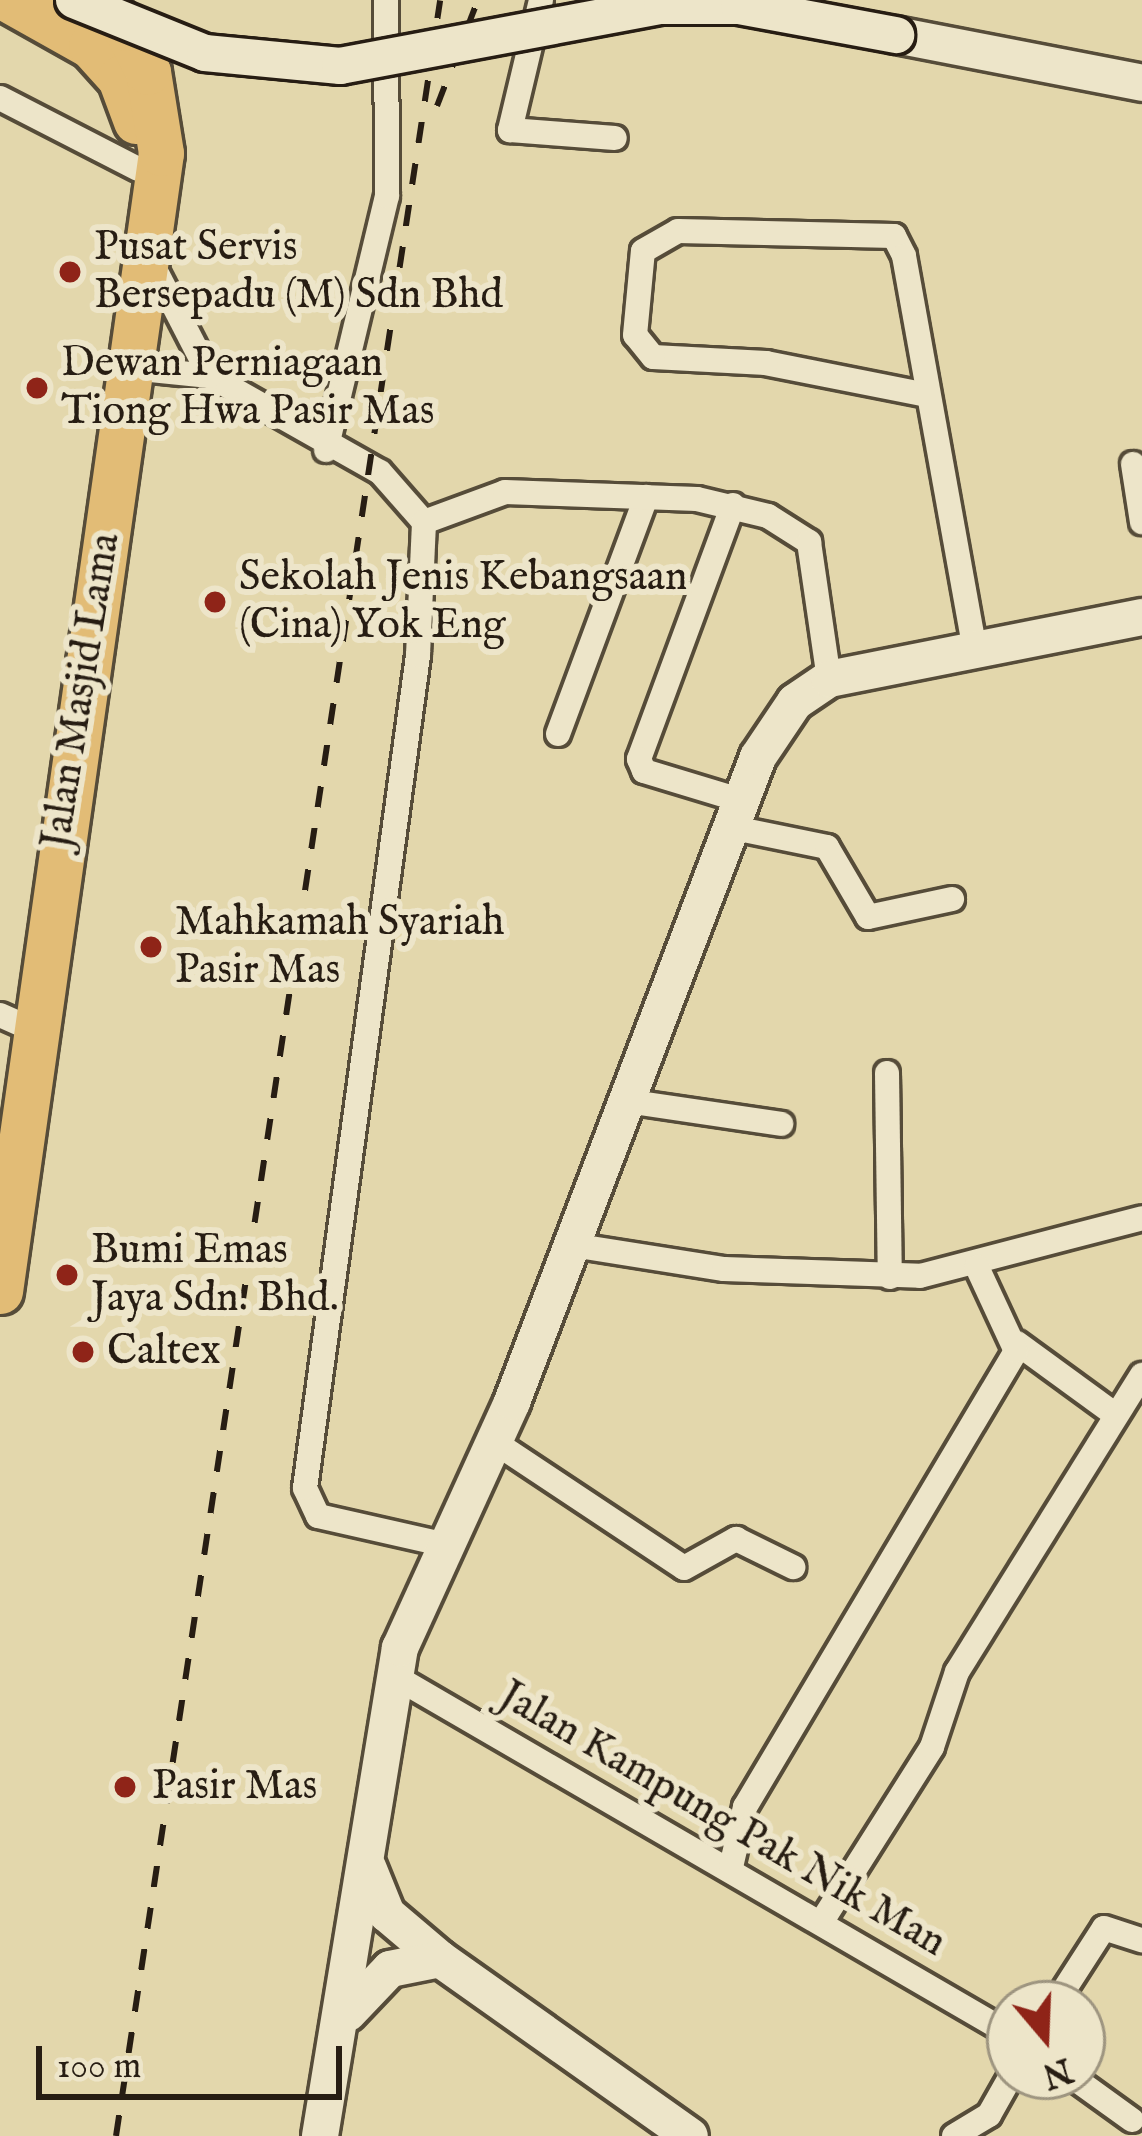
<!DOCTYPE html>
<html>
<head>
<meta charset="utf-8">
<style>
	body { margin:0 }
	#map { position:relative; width:1142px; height:2136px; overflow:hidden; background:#e3d7ac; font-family:"IM FELL English",serif }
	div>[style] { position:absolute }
	.roads { filter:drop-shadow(3px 0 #564c39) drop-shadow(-3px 0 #564c39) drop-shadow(0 3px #564c39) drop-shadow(0 -3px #564c39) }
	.street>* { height:24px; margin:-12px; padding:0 12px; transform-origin:12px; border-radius:12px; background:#ede5c9 }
	.secondary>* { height:36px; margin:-18px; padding:0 18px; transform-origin:18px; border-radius:18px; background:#ede5c9 }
	.highway>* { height:45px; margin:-22.5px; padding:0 22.5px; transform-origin:22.5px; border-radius:22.5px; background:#e2bc76 }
	.rail>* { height:6px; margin-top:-3px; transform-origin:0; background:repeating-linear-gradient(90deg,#271d13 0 21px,transparent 0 42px) }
	.bridges { filter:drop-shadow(3px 0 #271d13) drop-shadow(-3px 0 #271d13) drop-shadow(0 3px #271d13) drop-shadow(0 -3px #271d13) }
	.secondary-bridge>* { height:36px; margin:-18px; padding:0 18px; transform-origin:18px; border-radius:18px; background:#ede5c9 }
	.dots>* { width:33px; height:33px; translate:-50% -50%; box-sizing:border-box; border:6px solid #ede5c9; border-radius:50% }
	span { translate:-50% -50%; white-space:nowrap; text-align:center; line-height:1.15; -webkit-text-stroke:12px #ede5c9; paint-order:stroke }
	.poi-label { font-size:42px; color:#271d13 }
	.left { translate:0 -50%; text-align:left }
	.street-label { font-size:42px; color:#271d13 }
	.north { position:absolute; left:986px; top:1980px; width:120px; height:120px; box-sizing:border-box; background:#ede5c9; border:3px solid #9e9580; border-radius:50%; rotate:161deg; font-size:33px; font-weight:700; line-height:48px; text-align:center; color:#271d13 }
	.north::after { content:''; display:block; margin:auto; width:42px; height:54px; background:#8f2418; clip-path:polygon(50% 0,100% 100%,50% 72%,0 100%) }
	.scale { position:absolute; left:36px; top:2046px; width:306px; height:54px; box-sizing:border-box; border:6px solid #271d13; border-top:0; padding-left:15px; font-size:36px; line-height:42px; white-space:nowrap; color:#271d13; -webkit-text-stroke:9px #ede5c9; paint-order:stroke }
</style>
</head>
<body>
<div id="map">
	<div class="roads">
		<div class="street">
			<div style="left:541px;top:0;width:134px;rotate:103.4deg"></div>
			<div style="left:510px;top:130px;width:105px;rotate:4.4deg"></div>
			<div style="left:0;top:98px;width:155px;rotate:27.2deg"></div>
			<div style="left:147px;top:254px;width:137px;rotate:62.7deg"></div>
			<div style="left:210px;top:376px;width:195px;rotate:29.5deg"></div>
			<div style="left:380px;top:472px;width:67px;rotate:48.7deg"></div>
			<div style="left:131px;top:368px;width:79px;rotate:5.8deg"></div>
			<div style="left:927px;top:395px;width:164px;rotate:-168.8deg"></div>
			<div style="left:766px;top:363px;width:113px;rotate:-177deg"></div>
			<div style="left:653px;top:357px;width:28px;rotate:-129deg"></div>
			<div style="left:635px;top:335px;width:84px;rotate:-84.6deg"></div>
			<div style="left:643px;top:251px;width:40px;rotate:-29.7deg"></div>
			<div style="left:678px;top:231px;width:216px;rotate:1.3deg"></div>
			<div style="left:894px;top:236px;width:22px;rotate:63deg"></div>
			<div style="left:904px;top:256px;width:399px;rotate:79.8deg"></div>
			<div style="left:326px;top:450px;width:261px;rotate:-76.5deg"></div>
			<div style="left:387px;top:196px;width:196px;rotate:-90.3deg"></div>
			<div style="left:1133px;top:464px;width:59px;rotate:81.2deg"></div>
			<div style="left:733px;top:505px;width:271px;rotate:110.3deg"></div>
			<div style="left:639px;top:759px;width:13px;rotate:67deg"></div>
			<div style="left:644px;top:771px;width:100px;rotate:16.8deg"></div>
			<div style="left:558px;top:734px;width:253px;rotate:-69.6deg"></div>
			<div style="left:729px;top:827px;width:100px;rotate:11.5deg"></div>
			<div style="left:827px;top:847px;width:81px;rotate:59.6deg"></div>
			<div style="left:868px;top:917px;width:86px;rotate:-12.1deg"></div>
			<div style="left:0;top:1015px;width:34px;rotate:24deg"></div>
			<div style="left:887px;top:1073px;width:204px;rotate:89.2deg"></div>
			<div style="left:626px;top:1101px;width:157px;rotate:8.4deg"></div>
			<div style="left:572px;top:1245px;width:154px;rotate:9deg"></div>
			<div style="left:724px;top:1269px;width:196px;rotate:2deg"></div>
			<div style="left:920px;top:1276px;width:229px;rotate:-14.6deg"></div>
			<div style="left:1017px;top:1343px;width:119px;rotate:36.1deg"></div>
			<div style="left:493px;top:1441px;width:229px;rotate:33.6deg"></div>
			<div style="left:684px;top:1568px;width:60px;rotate:-29.1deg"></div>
			<div style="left:736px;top:1539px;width:64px;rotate:26.2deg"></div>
			<div style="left:442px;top:1544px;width:127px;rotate:-167.3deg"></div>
			<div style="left:318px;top:1516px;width:31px;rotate:-115deg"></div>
			<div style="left:305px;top:1488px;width:841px;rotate:-82.27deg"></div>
			<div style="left:418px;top:655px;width:133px;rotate:-87.4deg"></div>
			<div style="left:424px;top:522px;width:86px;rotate:-20.3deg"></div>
			<div style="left:505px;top:492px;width:192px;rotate:2.1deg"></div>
			<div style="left:697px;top:499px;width:73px;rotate:13.5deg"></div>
			<div style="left:768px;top:516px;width:49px;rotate:32.4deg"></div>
			<div style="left:809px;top:542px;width:138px;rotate:81.7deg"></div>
			<div style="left:394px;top:1676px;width:712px;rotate:30.16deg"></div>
			<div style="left:731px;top:1867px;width:62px;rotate:-76.9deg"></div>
			<div style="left:745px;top:1807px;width:530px;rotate:-59.28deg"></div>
			<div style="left:1016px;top:1351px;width:93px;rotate:-114.9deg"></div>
			<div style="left:824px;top:1918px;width:202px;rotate:-57.7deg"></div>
			<div style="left:932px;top:1747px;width:79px;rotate:-71.6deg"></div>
			<div style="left:957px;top:1672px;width:350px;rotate:-58.1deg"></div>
			<div style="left:1055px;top:2004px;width:90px;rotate:-57.2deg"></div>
			<div style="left:1104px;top:1928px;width:40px;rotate:18deg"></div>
			<div style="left:1071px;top:2076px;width:75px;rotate:35.8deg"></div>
			<div style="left:954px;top:2136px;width:41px;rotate:-31deg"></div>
			<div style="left:989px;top:2115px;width:45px;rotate:-60.6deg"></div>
		</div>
		<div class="secondary">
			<div style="left:896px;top:35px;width:251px;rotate:11deg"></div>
			<div style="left:368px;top:1867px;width:51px;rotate:68deg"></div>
			<div style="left:387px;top:1914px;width:70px;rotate:40.3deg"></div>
			<div style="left:440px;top:1959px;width:306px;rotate:35.3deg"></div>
			<div style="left:348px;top:2013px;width:61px;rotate:-46.3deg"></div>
			<div style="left:390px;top:1969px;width:51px;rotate:-11.3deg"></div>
			<div style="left:320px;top:2136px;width:495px;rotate:-80.7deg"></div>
			<div style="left:400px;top:1648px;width:270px;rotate:-65.5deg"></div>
			<div style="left:512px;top:1402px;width:690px;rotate:-69.12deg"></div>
			<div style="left:758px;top:757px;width:66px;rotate:-56.1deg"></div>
			<div style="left:795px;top:702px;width:41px;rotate:-34.1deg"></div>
			<div style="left:829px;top:679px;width:319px;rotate:-11.2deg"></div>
		</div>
		<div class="highway">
			<div style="left:9px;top:0;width:94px;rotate:29.3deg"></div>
			<div style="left:91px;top:46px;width:43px;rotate:47.8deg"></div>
			<div style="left:120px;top:78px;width:46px;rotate:69.6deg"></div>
			<div style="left:0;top:1291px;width:1149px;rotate:-81.95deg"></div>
			<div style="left:161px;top:153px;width:82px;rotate:-99.1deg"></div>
			<div style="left:148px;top:72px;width:49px;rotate:-116.6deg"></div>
			<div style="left:126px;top:28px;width:40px;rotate:-140deg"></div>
		</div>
	</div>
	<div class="rail">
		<div style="left:437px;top:106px;width:114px;rotate:-68.9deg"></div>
		<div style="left:116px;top:2136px;width:2160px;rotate:-81.37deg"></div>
	</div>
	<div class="bridges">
		<div class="secondary-bridge">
			<div style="left:74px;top:0;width:141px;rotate:22deg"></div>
			<div style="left:205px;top:53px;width:136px;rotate:5.5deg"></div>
			<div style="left:340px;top:66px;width:328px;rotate:-10.6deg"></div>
			<div style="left:662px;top:6px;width:77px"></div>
			<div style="left:739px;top:6px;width:160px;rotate:10.5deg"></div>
		</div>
	</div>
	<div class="dots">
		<div style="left:70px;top:272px;background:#8f2418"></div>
		<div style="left:37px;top:388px;background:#8f2418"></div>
		<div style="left:215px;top:602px;background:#8f2418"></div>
		<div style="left:151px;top:947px;background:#8f2418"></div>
		<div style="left:67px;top:1275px;background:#8f2418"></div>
		<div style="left:83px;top:1352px;background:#8f2418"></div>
		<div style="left:125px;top:1787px;background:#8f2418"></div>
	</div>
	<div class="poi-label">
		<span class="left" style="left:94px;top:272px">Pusat Servis<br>Bersepadu (M) Sdn Bhd</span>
		<span class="left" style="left:61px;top:388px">Dewan Perniagaan<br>Tiong Hwa Pasir Mas</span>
		<span class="left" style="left:239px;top:602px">Sekolah Jenis Kebangsaan<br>(Cina) Yok Eng</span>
		<span class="left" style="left:175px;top:947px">Mahkamah Syariah<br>Pasir Mas</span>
		<span class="left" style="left:91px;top:1275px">Bumi Emas<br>Jaya Sdn. Bhd.</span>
		<span class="left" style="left:107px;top:1352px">Caltex</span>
		<span class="left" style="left:152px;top:1787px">Pasir Mas</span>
	</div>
	<div class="street-label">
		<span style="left:82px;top:691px;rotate:-81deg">Jalan Masjid Lama</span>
		<span style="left:722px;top:1820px;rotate:30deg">Jalan Kampung Pak Nik Man</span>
	</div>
	<div class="north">N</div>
	<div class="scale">100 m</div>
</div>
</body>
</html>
